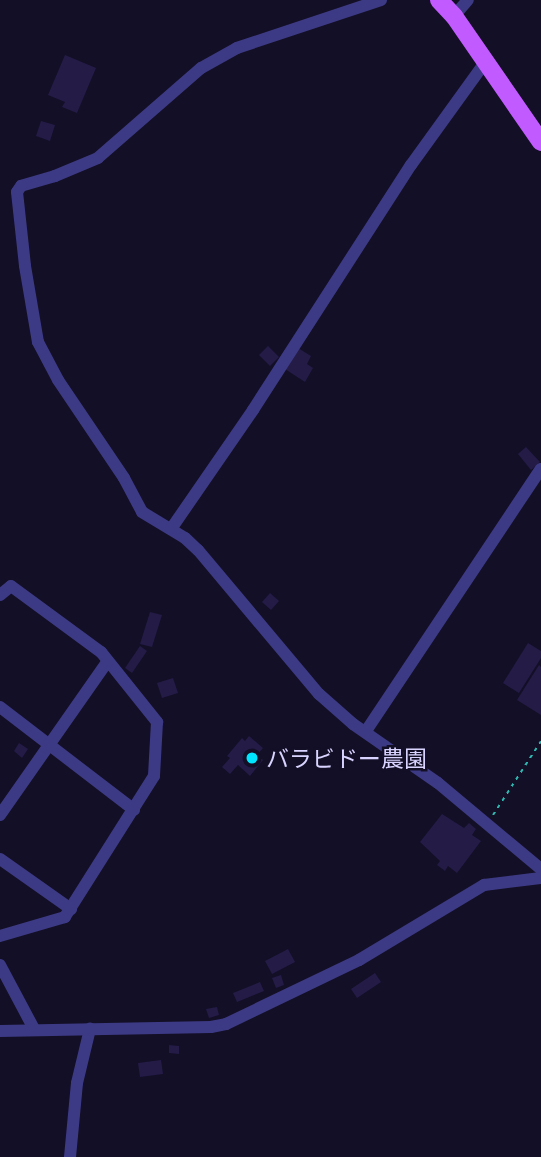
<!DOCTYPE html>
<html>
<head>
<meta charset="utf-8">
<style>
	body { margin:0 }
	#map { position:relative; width:541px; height:1157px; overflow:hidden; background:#130f26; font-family:"Exo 2","Noto Sans JP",sans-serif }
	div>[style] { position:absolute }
	.building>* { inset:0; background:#241b47 }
	.path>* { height:2px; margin-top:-1px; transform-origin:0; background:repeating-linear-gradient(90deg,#2fb8b0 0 3.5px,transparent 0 8.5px) }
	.minor>* { height:12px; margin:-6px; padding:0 6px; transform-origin:6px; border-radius:6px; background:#3d3a85 }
	.primary>* { height:18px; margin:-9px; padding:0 9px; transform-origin:9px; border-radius:9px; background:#c25bff }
	.dots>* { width:19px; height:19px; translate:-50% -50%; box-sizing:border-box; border:4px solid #130f26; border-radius:50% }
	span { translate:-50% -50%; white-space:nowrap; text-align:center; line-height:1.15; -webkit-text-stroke:5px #130f26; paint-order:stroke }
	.poi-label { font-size:23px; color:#d9d4ff }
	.left { translate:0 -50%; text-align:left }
</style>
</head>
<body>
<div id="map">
	<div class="building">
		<div style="clip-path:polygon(65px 55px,96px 68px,77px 113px,62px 107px,65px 102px,48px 95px)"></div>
		<div style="clip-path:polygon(41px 121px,55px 125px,50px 141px,36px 136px)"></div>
		<div style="clip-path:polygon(268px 346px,279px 357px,270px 366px,259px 355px)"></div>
		<div style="clip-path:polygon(298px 348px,311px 356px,307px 364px,313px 368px,305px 382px,285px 369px)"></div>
		<div style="clip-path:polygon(526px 447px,540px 462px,531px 470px,518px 454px)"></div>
		<div style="clip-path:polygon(270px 593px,279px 601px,271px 610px,262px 602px)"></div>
		<div style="clip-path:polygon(150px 612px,162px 615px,152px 647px,140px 644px)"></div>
		<div style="clip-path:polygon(528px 643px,541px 651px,541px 658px,519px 693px,503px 683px)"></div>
		<div style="clip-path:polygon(140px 646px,147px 651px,132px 673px,125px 668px)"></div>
		<div style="clip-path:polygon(539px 665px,541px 667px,541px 715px,517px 700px)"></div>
		<div style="clip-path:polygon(173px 678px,178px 693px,162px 698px,157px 683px)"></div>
		<div style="clip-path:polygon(249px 736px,263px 748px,257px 755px,263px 760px,250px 776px,238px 765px,230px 774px,222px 767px,230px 758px,227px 756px,242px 738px,245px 741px)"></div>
		<div style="clip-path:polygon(19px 743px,28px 749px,22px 758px,14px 751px)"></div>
		<div style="clip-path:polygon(442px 814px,464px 828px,469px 823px,476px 829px,472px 835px,481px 841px,457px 873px,448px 866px,445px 871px,437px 865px,440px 861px,420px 842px)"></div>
		<div style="clip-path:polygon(288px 949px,295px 962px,272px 974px,265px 961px)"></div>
		<div style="clip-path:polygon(375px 973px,381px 982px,357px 998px,351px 989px)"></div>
		<div style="clip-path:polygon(281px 975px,284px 985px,276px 988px,272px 978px)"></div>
		<div style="clip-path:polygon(260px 982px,264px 991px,237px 1002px,233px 993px)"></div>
		<div style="clip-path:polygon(217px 1007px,219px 1015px,209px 1018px,206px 1009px)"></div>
		<div style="clip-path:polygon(169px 1045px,179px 1046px,179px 1054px,169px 1053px)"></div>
		<div style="clip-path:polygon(161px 1060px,163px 1074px,140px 1077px,138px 1063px)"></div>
	</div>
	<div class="path">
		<div style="left:493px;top:815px;width:88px;rotate:-57deg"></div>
	</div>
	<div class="minor">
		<div style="left:381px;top:0;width:152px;rotate:161.6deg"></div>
		<div style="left:237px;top:48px;width:41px;rotate:150.9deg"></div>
		<div style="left:201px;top:68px;width:137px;rotate:138.9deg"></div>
		<div style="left:98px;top:158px;width:47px;rotate:157.3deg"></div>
		<div style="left:55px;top:176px;width:35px;rotate:164deg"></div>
		<div style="left:21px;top:186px;width:7px;rotate:124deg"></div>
		<div style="left:17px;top:192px;width:74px;rotate:83.8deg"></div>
		<div style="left:25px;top:266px;width:77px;rotate:80.3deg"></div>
		<div style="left:38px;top:342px;width:43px;rotate:62.2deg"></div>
		<div style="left:58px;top:380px;width:118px;rotate:56deg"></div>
		<div style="left:124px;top:478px;width:38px;rotate:62deg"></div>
		<div style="left:142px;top:512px;width:50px;rotate:31.2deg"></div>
		<div style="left:185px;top:538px;width:18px;rotate:43deg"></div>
		<div style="left:198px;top:550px;width:188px;rotate:50deg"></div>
		<div style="left:319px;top:694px;width:45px;rotate:41.4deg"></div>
		<div style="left:353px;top:724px;width:103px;rotate:34.8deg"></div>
		<div style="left:438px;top:783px;width:134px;rotate:39.9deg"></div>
		<div style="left:454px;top:16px;width:21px;rotate:-49deg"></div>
		<div style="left:171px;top:529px;width:145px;rotate:-55.4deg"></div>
		<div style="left:253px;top:410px;width:292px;rotate:-57.2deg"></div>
		<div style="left:411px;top:165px;width:128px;rotate:-54.2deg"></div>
		<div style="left:0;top:595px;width:14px;rotate:-39deg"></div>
		<div style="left:11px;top:586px;width:112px;rotate:36.3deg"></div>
		<div style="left:101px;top:652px;width:90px;rotate:51.3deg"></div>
		<div style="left:157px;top:722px;width:54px;rotate:93.2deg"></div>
		<div style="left:154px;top:776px;width:167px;rotate:122.3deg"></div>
		<div style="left:65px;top:917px;width:68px;rotate:163.7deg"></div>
		<div style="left:0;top:707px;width:169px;rotate:37.5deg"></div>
		<div style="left:366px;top:731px;width:315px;rotate:-56.3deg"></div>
		<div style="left:0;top:815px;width:188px;rotate:-55deg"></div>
		<div style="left:0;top:859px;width:87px;rotate:35.2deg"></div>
		<div style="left:0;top:965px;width:72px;rotate:62deg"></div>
		<div style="left:0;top:1031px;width:211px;rotate:-1.1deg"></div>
		<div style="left:211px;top:1027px;width:15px;rotate:-11deg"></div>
		<div style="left:226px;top:1024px;width:148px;rotate:-25.7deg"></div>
		<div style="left:359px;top:960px;width:146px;rotate:-31deg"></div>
		<div style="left:484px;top:885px;width:57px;rotate:-7deg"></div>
		<div style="left:70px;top:1157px;width:74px;rotate:-84.6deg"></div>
		<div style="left:77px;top:1083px;width:56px;rotate:-76.5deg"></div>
	</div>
	<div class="primary">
		<div style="left:439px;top:0;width:22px;rotate:47deg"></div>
		<div style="left:454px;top:16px;width:153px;rotate:55.4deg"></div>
	</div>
	<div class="dots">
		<div style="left:252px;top:758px;background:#00e5ff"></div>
	</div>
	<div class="poi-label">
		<span class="left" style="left:266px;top:758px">バラビドー農園</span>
	</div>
</div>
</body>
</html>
